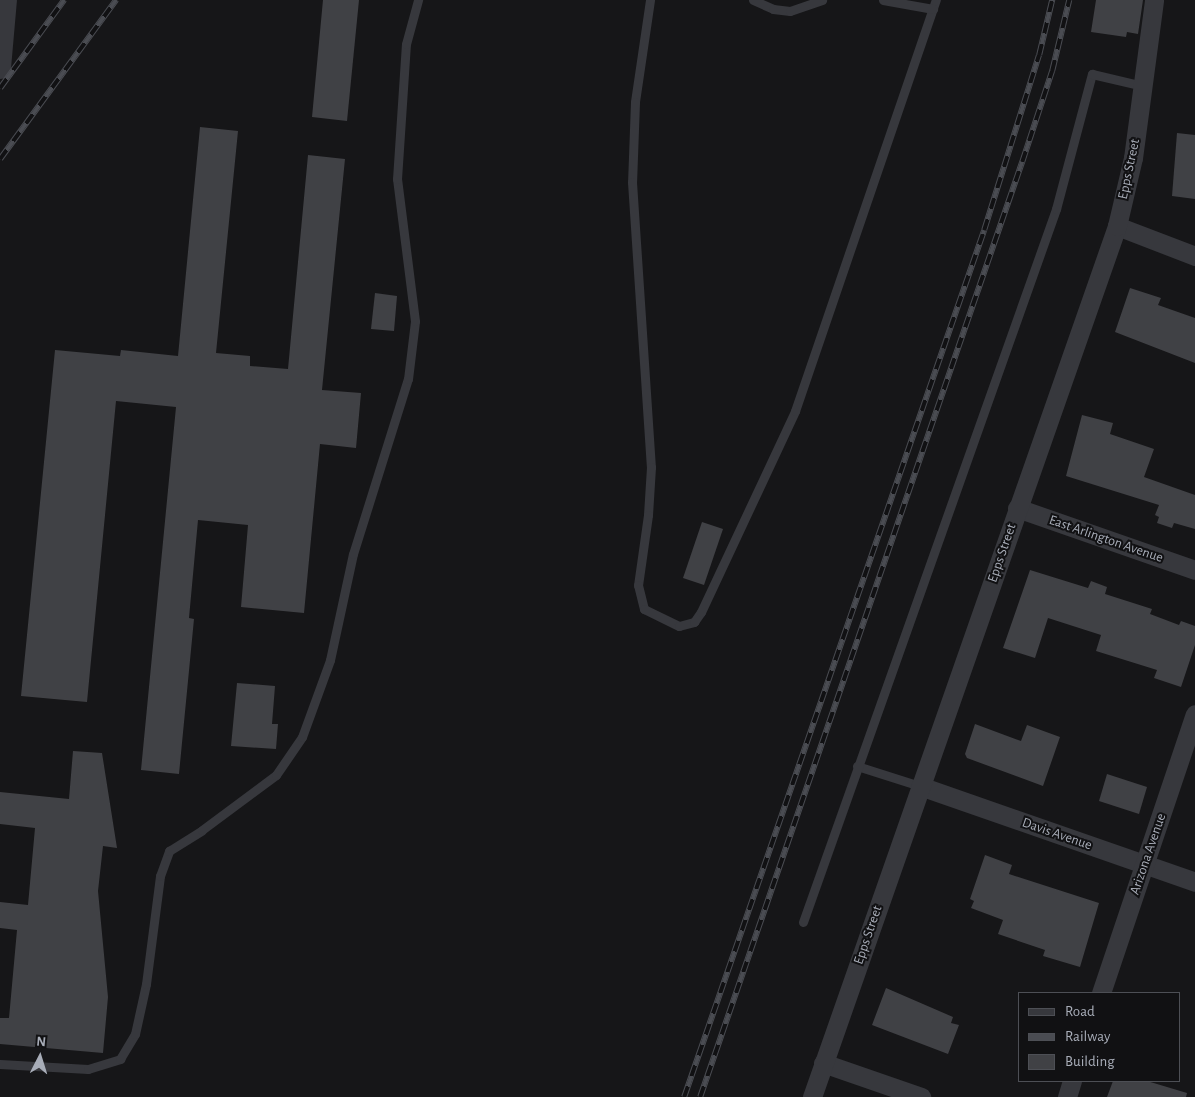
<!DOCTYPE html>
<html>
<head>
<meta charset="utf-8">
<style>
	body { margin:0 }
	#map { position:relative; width:1195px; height:1097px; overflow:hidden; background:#161618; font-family:"Alegreya Sans",sans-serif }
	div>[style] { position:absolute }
	.building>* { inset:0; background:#404145 }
	.service>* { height:9px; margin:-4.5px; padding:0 4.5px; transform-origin:4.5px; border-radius:4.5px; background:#37383d }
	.minor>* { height:19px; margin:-9.5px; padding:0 9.5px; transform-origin:9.5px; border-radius:9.5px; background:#37383d }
	.tertiary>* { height:22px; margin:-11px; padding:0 11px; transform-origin:11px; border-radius:11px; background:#37383d }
	.rail>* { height:5.5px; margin-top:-2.75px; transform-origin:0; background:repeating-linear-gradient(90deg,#111113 0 11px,#4a4c52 0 22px); box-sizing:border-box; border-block:1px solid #4a4c52 }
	span { translate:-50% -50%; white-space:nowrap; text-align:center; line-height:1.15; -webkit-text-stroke:4px #111113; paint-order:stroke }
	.street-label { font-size:14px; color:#a8adb8 }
	.legend { position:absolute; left:1018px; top:992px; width:162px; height:90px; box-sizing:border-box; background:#111113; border:1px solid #4d4f55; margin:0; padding:6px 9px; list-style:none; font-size:15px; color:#a8adb8 }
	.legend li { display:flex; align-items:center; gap:10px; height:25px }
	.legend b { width:25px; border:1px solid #4d4f55 }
	.north { position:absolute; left:15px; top:1032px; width:50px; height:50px; -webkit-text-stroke:4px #111113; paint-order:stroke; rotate:5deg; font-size:14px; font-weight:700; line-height:20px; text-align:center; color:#a8adb8 }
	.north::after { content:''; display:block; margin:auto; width:18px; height:22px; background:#a8adb8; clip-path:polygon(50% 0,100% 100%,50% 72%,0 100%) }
</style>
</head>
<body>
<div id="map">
	<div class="building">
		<div style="clip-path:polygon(323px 0,359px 0,347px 121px,312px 117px)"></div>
		<div style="clip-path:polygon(1096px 0,1143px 0,1138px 34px,1127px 32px,1126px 37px,1091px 32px)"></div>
		<div style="clip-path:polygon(200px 127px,238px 131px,216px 353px,250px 356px,250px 366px,288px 369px,308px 155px,345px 159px,322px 390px,361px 393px,356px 448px,320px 444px,304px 613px,241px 607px,248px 525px,198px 520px,189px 618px,194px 619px,179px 774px,141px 770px,176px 407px,116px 401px,87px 702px,21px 696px,55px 350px,120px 356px,121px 350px,178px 356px)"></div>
		<div style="clip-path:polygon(1177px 133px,1195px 135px,1195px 199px,1172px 196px)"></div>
		<div style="clip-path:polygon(1130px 288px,1161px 298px,1158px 305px,1195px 318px,1195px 363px,1115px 332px)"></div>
		<div style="clip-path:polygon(375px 293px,397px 296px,394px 331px,371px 329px)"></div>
		<div style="clip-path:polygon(1082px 415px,1113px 423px,1110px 434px,1154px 449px,1144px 477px,1195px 495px,1195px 529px,1174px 523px,1172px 528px,1157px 523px,1159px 517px,1155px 515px,1159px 505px,1066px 476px)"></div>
		<div style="clip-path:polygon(702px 522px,723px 529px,704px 585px,683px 578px)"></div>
		<div style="clip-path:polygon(1030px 570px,1088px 588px,1091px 581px,1107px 587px,1105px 594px,1152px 609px,1150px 614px,1179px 625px,1181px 621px,1195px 626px,1195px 645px,1181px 687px,1154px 678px,1157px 670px,1096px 651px,1101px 635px,1048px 618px,1035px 658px,1003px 648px)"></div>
		<div style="clip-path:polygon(237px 683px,275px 686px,272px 724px,278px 724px,276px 749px,231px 746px)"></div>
		<div style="clip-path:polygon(975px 724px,1021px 741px,1027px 725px,1060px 737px,1043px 786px,967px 758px,965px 754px)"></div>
		<div style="clip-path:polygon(73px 751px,102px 753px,117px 848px,103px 846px,98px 891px,108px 997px,103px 1053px,0 1044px,0 1018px,9px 1018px,17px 930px,0 928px,0 902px,28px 905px,35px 828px,0 824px,0 792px,69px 799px)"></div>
		<div style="clip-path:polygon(1107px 774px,1147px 787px,1139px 814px,1099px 801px)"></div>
		<div style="clip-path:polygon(985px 855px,1012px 865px,1009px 874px,1099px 903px,1080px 967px,1043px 956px,1045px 950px,998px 934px,1003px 920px,971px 908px,974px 901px,970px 899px)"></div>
		<div style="clip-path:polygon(886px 988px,953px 1017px,951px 1023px,959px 1025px,948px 1054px,872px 1025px)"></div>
		<div style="clip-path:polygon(1113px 1081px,1147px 1081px,1187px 1093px,1186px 1097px,1107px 1097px)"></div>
	</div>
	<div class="service">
		<div style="left:650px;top:0;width:103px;rotate:98.4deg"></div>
		<div style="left:635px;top:102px;width:80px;rotate:92.1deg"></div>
		<div style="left:632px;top:182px;width:286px;rotate:86.2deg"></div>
		<div style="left:651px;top:467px;width:48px;rotate:93.6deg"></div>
		<div style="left:648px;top:515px;width:71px;rotate:98.1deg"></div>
		<div style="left:638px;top:585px;width:25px;rotate:76deg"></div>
		<div style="left:644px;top:609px;width:39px;rotate:26deg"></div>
		<div style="left:679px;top:626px;width:16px;rotate:-15deg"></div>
		<div style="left:694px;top:622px;width:12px;rotate:-55deg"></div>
		<div style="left:701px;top:612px;width:222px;rotate:-64.9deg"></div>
		<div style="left:795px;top:411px;width:435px;rotate:-71.1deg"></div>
		<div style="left:753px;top:0;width:22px;rotate:24deg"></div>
		<div style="left:773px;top:9px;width:17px;rotate:7deg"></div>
		<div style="left:790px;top:11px;width:34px;rotate:-19deg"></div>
		<div style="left:883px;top:0;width:51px;rotate:10.2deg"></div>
		<div style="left:857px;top:766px;width:66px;rotate:17.6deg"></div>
		<div style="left:803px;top:922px;width:757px;rotate:-70.46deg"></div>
		<div style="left:1056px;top:209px;width:140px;rotate:-75.1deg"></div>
		<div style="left:1092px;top:74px;width:52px;rotate:13.2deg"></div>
		<div style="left:0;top:1064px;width:88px;rotate:3.3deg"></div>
		<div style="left:88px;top:1069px;width:34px;rotate:-17deg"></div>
		<div style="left:120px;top:1059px;width:29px;rotate:-59deg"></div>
		<div style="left:135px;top:1034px;width:51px;rotate:-77.6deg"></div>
		<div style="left:146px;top:984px;width:109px;rotate:-82.6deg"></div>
		<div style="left:160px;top:876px;width:27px;rotate:-70deg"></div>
		<div style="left:169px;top:851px;width:39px;rotate:-32deg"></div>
		<div style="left:202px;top:830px;width:92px;rotate:-36.6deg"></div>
		<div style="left:276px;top:775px;width:46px;rotate:-55.6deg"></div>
		<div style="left:302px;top:737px;width:82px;rotate:-70deg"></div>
		<div style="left:330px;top:660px;width:108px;rotate:-77.8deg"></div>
		<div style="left:353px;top:554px;width:183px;rotate:-72.6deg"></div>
		<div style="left:408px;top:379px;width:58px;rotate:-83.1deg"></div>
		<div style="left:415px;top:321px;width:143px;rotate:-97.2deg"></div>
		<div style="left:397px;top:179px;width:135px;rotate:-86.2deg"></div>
		<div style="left:406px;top:44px;width:46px;rotate:-74.7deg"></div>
	</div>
	<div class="minor">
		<div style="left:1117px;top:226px;width:84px;rotate:21deg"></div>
		<div style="left:1017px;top:508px;width:188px;rotate:19.2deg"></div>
		<div style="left:920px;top:786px;width:291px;rotate:19.2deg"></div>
		<div style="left:1101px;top:993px;width:294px;rotate:-71.4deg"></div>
		<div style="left:823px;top:1063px;width:104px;rotate:19.1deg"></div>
		<div style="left:812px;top:1097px;width:923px;rotate:-70.7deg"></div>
		<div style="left:1117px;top:226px;width:70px;rotate:-76.8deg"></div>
		<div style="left:1133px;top:158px;width:159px;rotate:-82.4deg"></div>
		<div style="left:1067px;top:1097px;width:17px;rotate:-73deg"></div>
	</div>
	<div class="tertiary">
		<div style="left:0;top:68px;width:68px;rotate:-85deg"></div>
	</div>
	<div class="rail">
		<div style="left:0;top:88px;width:109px;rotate:-54deg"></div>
		<div style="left:0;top:159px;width:197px;rotate:-53.9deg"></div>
		<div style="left:684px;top:1097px;width:917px;rotate:-70.91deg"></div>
		<div style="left:984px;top:230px;width:183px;rotate:-72.6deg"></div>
		<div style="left:1039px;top:55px;width:57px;rotate:-76.7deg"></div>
		<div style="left:700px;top:1097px;width:989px;rotate:-71deg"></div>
		<div style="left:1022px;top:162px;width:96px;rotate:-71.8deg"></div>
		<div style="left:1052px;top:71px;width:73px;rotate:-76.5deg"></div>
	</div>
	<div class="street-label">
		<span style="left:1129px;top:169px;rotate:-78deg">Epps Street</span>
		<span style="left:1106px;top:539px;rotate:19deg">East Arlington Avenue</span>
		<span style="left:1002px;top:553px;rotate:-71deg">Epps Street</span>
		<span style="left:1057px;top:834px;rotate:19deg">Davis Avenue</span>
		<span style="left:1148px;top:854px;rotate:-71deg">Arizona Avenue</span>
		<span style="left:868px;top:935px;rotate:-71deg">Epps Street</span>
	</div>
	<ul class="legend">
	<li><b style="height:6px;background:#37383d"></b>Road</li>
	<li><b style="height:6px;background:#4a4c52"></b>Railway</li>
	<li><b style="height:14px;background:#404145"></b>Building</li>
	</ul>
	<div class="north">N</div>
</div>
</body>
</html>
